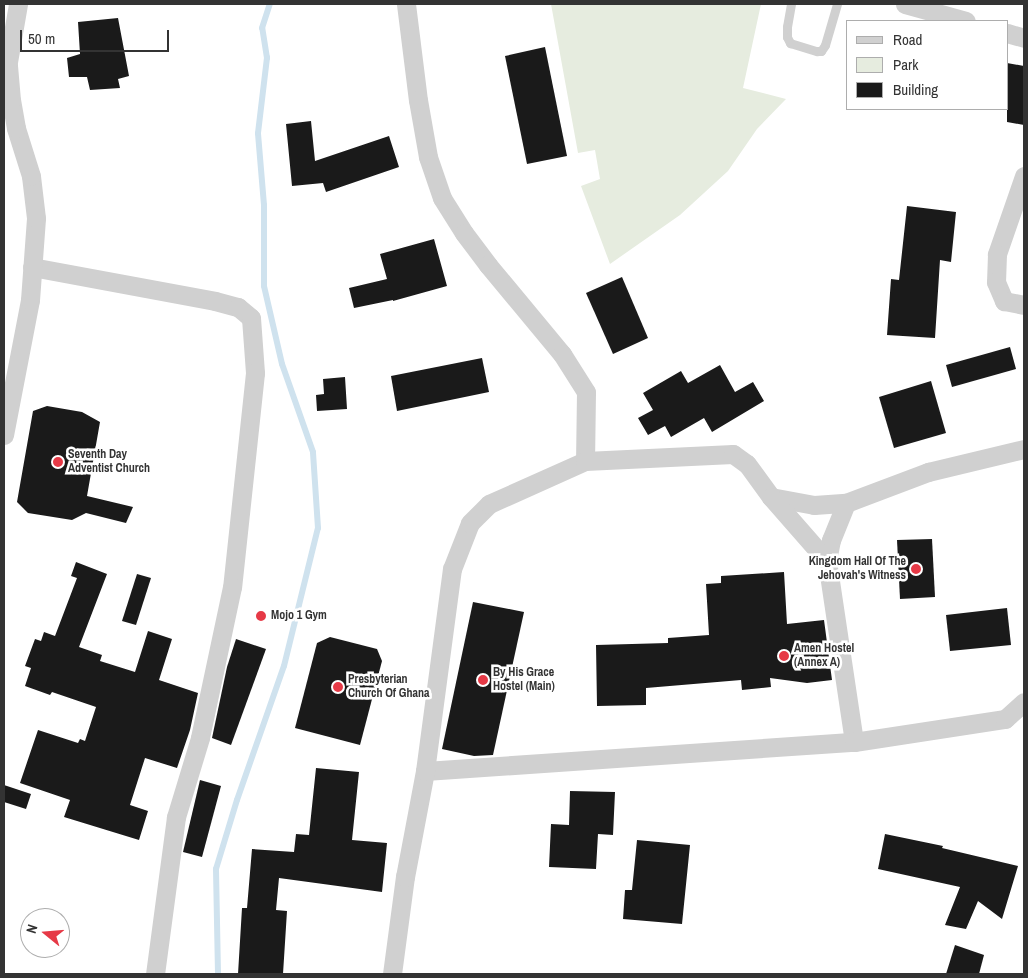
<!DOCTYPE html>
<html>
<head>
<meta charset="utf-8">
<style>
	body { margin:0 }
	#map { position:relative; width:1028px; height:978px; overflow:hidden; background:#fff; font-family:"Archivo Narrow",sans-serif }
	div>[style] { position:absolute }
	.green>* { inset:0; background:#e6ecdf }
	.stream>* { height:6px; margin:-3px; padding:0 3px; transform-origin:3px; border-radius:3px; background:#cfe2ee }
	.building>* { inset:0; background:#1a1a1a }
	.service>* { height:9px; margin:-4.5px; padding:0 4.5px; transform-origin:4.5px; border-radius:4.5px; background:#d0d0d0 }
	.minor>* { height:19px; margin:-9.5px; padding:0 9.5px; transform-origin:9.5px; border-radius:9.5px; background:#d0d0d0 }
	.dots>* { width:14px; height:14px; translate:-50% -50%; box-sizing:border-box; border:2px solid #fff; border-radius:50% }
	span { translate:-50% -50%; white-space:nowrap; text-align:center; line-height:1.15; -webkit-text-stroke:5px #fff; paint-order:stroke }
	.poi-label { font-size:12px; color:#333; font-weight:700 }
	.left { translate:0 -50%; text-align:left }
	.right { translate:-100% -50%; text-align:right }
	.frame { position:absolute; inset:0; border:5px solid #333; pointer-events:none }
	.legend { position:absolute; left:846px; top:20px; width:162px; height:90px; box-sizing:border-box; background:#fff; border:1px solid #adadad; margin:0; padding:6px 9px; list-style:none; font-size:15px; color:#333 }
	.legend li { display:flex; align-items:center; gap:10px; height:25px }
	.legend b { width:25px; border:1px solid #adadad }
	.north { position:absolute; left:20px; top:908px; width:50px; height:50px; box-sizing:border-box; background:#fff; border:1px solid #adadad; border-radius:50%; rotate:287deg; font-size:14px; font-weight:700; line-height:20px; text-align:center; color:#333 }
	.north::after { content:''; display:block; margin:auto; width:18px; height:22px; background:#e63946; clip-path:polygon(50% 0,100% 100%,50% 72%,0 100%) }
	.scale { position:absolute; left:20px; top:30px; width:149px; height:22px; box-sizing:border-box; border:2px solid #333; border-top:0; padding-left:6px; font-size:15px; line-height:18px; white-space:nowrap; color:#333; -webkit-text-stroke:4px #fff; paint-order:stroke }
</style>
</head>
<body>
<div id="map">
	<div class="green">
		<div style="clip-path:polygon(551px 4px,761px 4px,743px 88px,786px 99px,757px 129px,728px 171px,680px 215px,610px 264px,581px 186px,600px 179px,595px 150px,578px 153px)"></div>
	</div>
	<div class="stream">
		<div style="left:218px;top:974px;width:105px;rotate:-91.1deg"></div>
		<div style="left:216px;top:869px;width:72px;rotate:-73.1deg"></div>
		<div style="left:237px;top:800px;width:142px;rotate:-70.7deg"></div>
		<div style="left:284px;top:666px;width:142px;rotate:-76.2deg"></div>
		<div style="left:318px;top:528px;width:76px;rotate:-93.8deg"></div>
		<div style="left:313px;top:452px;width:93px;rotate:-109.4deg"></div>
		<div style="left:282px;top:364px;width:80px;rotate:-103deg"></div>
		<div style="left:264px;top:286px;width:81px;rotate:-90deg"></div>
		<div style="left:264px;top:205px;width:72px;rotate:-94.8deg"></div>
		<div style="left:258px;top:133px;width:76px;rotate:-83.2deg"></div>
		<div style="left:267px;top:58px;width:30px;rotate:-99deg"></div>
		<div style="left:262px;top:28px;width:25px;rotate:-72deg"></div>
	</div>
	<div class="building">
		<div style="clip-path:polygon(118px 18px,129px 76px,118px 79px,120px 88px,90px 90px,87px 77px,69px 77px,67px 58px,80px 54px,78px 22px)"></div>
		<div style="clip-path:polygon(545px 47px,567px 156px,527px 164px,505px 56px)"></div>
		<div style="clip-path:polygon(1007px 63px,1024px 66px,1024px 125px,1007px 122px)"></div>
		<div style="clip-path:polygon(311px 121px,315px 161px,389px 136px,399px 167px,326px 192px,323px 183px,292px 186px,286px 124px)"></div>
		<div style="clip-path:polygon(907px 206px,956px 212px,951px 262px,940px 260px,935px 338px,887px 335px,891px 279px,899px 280px)"></div>
		<div style="clip-path:polygon(434px 239px,447px 286px,393px 301px,393px 300px,354px 308px,349px 288px,387px 279px,380px 254px)"></div>
		<div style="clip-path:polygon(622px 277px,648px 338px,613px 354px,586px 293px)"></div>
		<div style="clip-path:polygon(1010px 347px,1016px 369px,952px 387px,946px 365px)"></div>
		<div style="clip-path:polygon(482px 358px,489px 392px,397px 411px,391px 376px)"></div>
		<div style="clip-path:polygon(720px 365px,735px 392px,753px 382px,764px 401px,712px 432px,704px 418px,671px 437px,665px 426px,648px 435px,638px 418px,653px 410px,643px 393px,681px 371px,688px 383px)"></div>
		<div style="clip-path:polygon(345px 377px,347px 409px,317px 411px,316px 395px,324px 394px,323px 379px)"></div>
		<div style="clip-path:polygon(931px 381px,946px 433px,894px 448px,879px 397px)"></div>
		<div style="clip-path:polygon(47px 406px,82px 412px,100px 422px,87px 496px,133px 507px,126px 523px,86px 513px,72px 520px,28px 513px,17px 502px,33px 411px)"></div>
		<div style="clip-path:polygon(932px 539px,935px 597px,900px 599px,897px 540px)"></div>
		<div style="clip-path:polygon(76px 562px,107px 574px,79px 647px,102px 655px,100px 661px,135px 672px,148px 631px,172px 639px,159px 680px,198px 693px,190px 730px,177px 768px,145px 758px,130px 805px,148px 811px,139px 840px,64px 817px,70px 800px,20px 783px,38px 730px,78px 743px,80px 739px,85px 741px,96px 707px,52px 692px,50px 695px,25px 686px,31px 668px,25px 666px,35px 639px,41px 641px,44px 632px,55px 636px,77px 578px,71px 576px)"></div>
		<div style="clip-path:polygon(784px 572px,787px 624px,824px 620px,832px 680px,807px 683px,770px 678px,771px 687px,742px 690px,741px 680px,646px 688px,646px 705px,597px 706px,596px 645px,668px 643px,668px 638px,709px 635px,706px 584px,721px 583px,721px 576px)"></div>
		<div style="clip-path:polygon(137px 574px,151px 578px,136px 625px,122px 621px)"></div>
		<div style="clip-path:polygon(473px 602px,524px 612px,493px 755px,474px 756px,442px 749px)"></div>
		<div style="clip-path:polygon(1007px 608px,1011px 645px,950px 651px,946px 615px)"></div>
		<div style="clip-path:polygon(330px 637px,377px 649px,382px 661px,360px 745px,295px 728px,317px 643px)"></div>
		<div style="clip-path:polygon(236px 639px,266px 649px,231px 745px,212px 738px,227px 667px)"></div>
		<div style="clip-path:polygon(316px 768px,359px 772px,352px 840px,387px 843px,382px 892px,279px 878px,276px 910px,287px 911px,283px 974px,238px 974px,242px 908px,247px 908px,252px 849px,294px 852px,296px 834px,309px 835px)"></div>
		<div style="clip-path:polygon(200px 780px,221px 786px,202px 857px,183px 852px)"></div>
		<div style="clip-path:polygon(4px 785px,31px 794px,26px 809px,4px 802px)"></div>
		<div style="clip-path:polygon(570px 791px,615px 792px,613px 835px,598px 834px,596px 869px,549px 867px,551px 824px,569px 825px)"></div>
		<div style="clip-path:polygon(885px 834px,943px 846px,942px 848px,1018px 866px,1002px 919px,978px 901px,966px 929px,945px 925px,960px 887px,878px 869px)"></div>
		<div style="clip-path:polygon(637px 840px,690px 845px,682px 924px,623px 919px,625px 890px,632px 890px)"></div>
		<div style="clip-path:polygon(955px 945px,984px 955px,979px 974px,946px 974px)"></div>
	</div>
	<div class="service">
		<div style="left:791px;top:4px;width:23px;rotate:100deg"></div>
		<div style="left:787px;top:27px;width:10px;rotate:90deg"></div>
		<div style="left:787px;top:37px;width:7px;rotate:63deg"></div>
		<div style="left:790px;top:43px;width:28px;rotate:17deg"></div>
		<div style="left:817px;top:51px;width:4px"></div>
		<div style="left:821px;top:51px;width:7px;rotate:-56deg"></div>
		<div style="left:825px;top:45px;width:43px;rotate:-73.7deg"></div>
	</div>
	<div class="minor">
		<div style="left:406px;top:4px;width:97px;rotate:82.9deg"></div>
		<div style="left:418px;top:100px;width:58px;rotate:80deg"></div>
		<div style="left:428px;top:157px;width:43px;rotate:71.1deg"></div>
		<div style="left:442px;top:198px;width:41px;rotate:57.8deg"></div>
		<div style="left:464px;top:233px;width:40px;rotate:53deg"></div>
		<div style="left:488px;top:265px;width:116px;rotate:50.3deg"></div>
		<div style="left:562px;top:354px;width:45px;rotate:57.7deg"></div>
		<div style="left:586px;top:392px;width:69px;rotate:90.8deg"></div>
		<div style="left:905px;top:4px;width:63px;rotate:15.6deg"></div>
		<div style="left:1007px;top:33px;width:18px;rotate:16deg"></div>
		<div style="left:1024px;top:176px;width:83px;rotate:109.1deg"></div>
		<div style="left:997px;top:254px;width:28px;rotate:92deg"></div>
		<div style="left:996px;top:282px;width:21px;rotate:67deg"></div>
		<div style="left:1004px;top:301px;width:20px;rotate:11deg"></div>
		<div style="left:32px;top:267px;width:186px;rotate:10.5deg"></div>
		<div style="left:215px;top:301px;width:24px;rotate:15deg"></div>
		<div style="left:238px;top:307px;width:17px;rotate:40deg"></div>
		<div style="left:251px;top:318px;width:55px;rotate:85.8deg"></div>
		<div style="left:255px;top:373px;width:215px;rotate:96.1deg"></div>
		<div style="left:232px;top:587px;width:154px;rotate:102deg"></div>
		<div style="left:200px;top:738px;width:83px;rotate:106.9deg"></div>
		<div style="left:176px;top:817px;width:158px;rotate:97.6deg"></div>
		<div style="left:4px;top:435px;width:137px;rotate:-79.1deg"></div>
		<div style="left:30px;top:300px;width:82px;rotate:-85.8deg"></div>
		<div style="left:36px;top:218px;width:42px;rotate:-96.8deg"></div>
		<div style="left:31px;top:176px;width:50px;rotate:-107.4deg"></div>
		<div style="left:16px;top:128px;width:28px;rotate:-100deg"></div>
		<div style="left:11px;top:100px;width:38px;rotate:-95deg"></div>
		<div style="left:8px;top:62px;width:59px;rotate:-80.2deg"></div>
		<div style="left:771px;top:497px;width:44px;rotate:10.5deg"></div>
		<div style="left:814px;top:505px;width:32px;rotate:-4deg"></div>
		<div style="left:846px;top:503px;width:88px;rotate:-20.7deg"></div>
		<div style="left:928px;top:472px;width:99px;rotate:-13.5deg"></div>
		<div style="left:846px;top:503px;width:40px;rotate:112deg"></div>
		<div style="left:831px;top:540px;width:21px;rotate:101deg"></div>
		<div style="left:827px;top:561px;width:183px;rotate:81.5deg"></div>
		<div style="left:425px;top:771px;width:430px;rotate:-3.9deg"></div>
		<div style="left:854px;top:742px;width:153px;rotate:-8.7deg"></div>
		<div style="left:1005px;top:719px;width:25px;rotate:-42deg"></div>
		<div style="left:392px;top:974px;width:98px;rotate:-82.4deg"></div>
		<div style="left:405px;top:877px;width:108px;rotate:-79.3deg"></div>
		<div style="left:425px;top:771px;width:204px;rotate:-82.4deg"></div>
		<div style="left:452px;top:569px;width:49px;rotate:-68.6deg"></div>
		<div style="left:470px;top:523px;width:27px;rotate:-45deg"></div>
		<div style="left:489px;top:504px;width:105px;rotate:-24.1deg"></div>
		<div style="left:585px;top:461px;width:148px;rotate:-2.7deg"></div>
		<div style="left:733px;top:454px;width:17px;rotate:36deg"></div>
		<div style="left:747px;top:464px;width:41px;rotate:54deg"></div>
		<div style="left:771px;top:497px;width:85px;rotate:48.8deg"></div>
	</div>
	<div class="dots">
		<div style="left:58px;top:462px;background:#e63946"></div>
		<div style="left:916px;top:569px;background:#e63946"></div>
		<div style="left:261px;top:616px;background:#e63946"></div>
		<div style="left:784px;top:656px;background:#e63946"></div>
		<div style="left:483px;top:680px;background:#e63946"></div>
		<div style="left:338px;top:687px;background:#e63946"></div>
	</div>
	<div class="poi-label">
		<span class="left" style="left:68px;top:462px">Seventh Day<br>Adventist Church</span>
		<span class="right" style="left:906px;top:569px">Kingdom Hall Of The<br>Jehovah's Witness</span>
		<span class="left" style="left:271px;top:616px">Mojo 1 Gym</span>
		<span class="left" style="left:794px;top:656px">Amen Hostel<br>(Annex A)</span>
		<span class="left" style="left:493px;top:680px">By His Grace<br>Hostel (Main)</span>
		<span class="left" style="left:348px;top:687px">Presbyterian<br>Church Of Ghana</span>
	</div>
	<div class="frame"></div>
	<ul class="legend">
	<li><b style="height:6px;background:#d0d0d0"></b>Road</li>
	<li><b style="height:14px;background:#e6ecdf"></b>Park</li>
	<li><b style="height:14px;background:#1a1a1a"></b>Building</li>
	</ul>
	<div class="north">N</div>
	<div class="scale">50 m</div>
</div>
</body>
</html>
